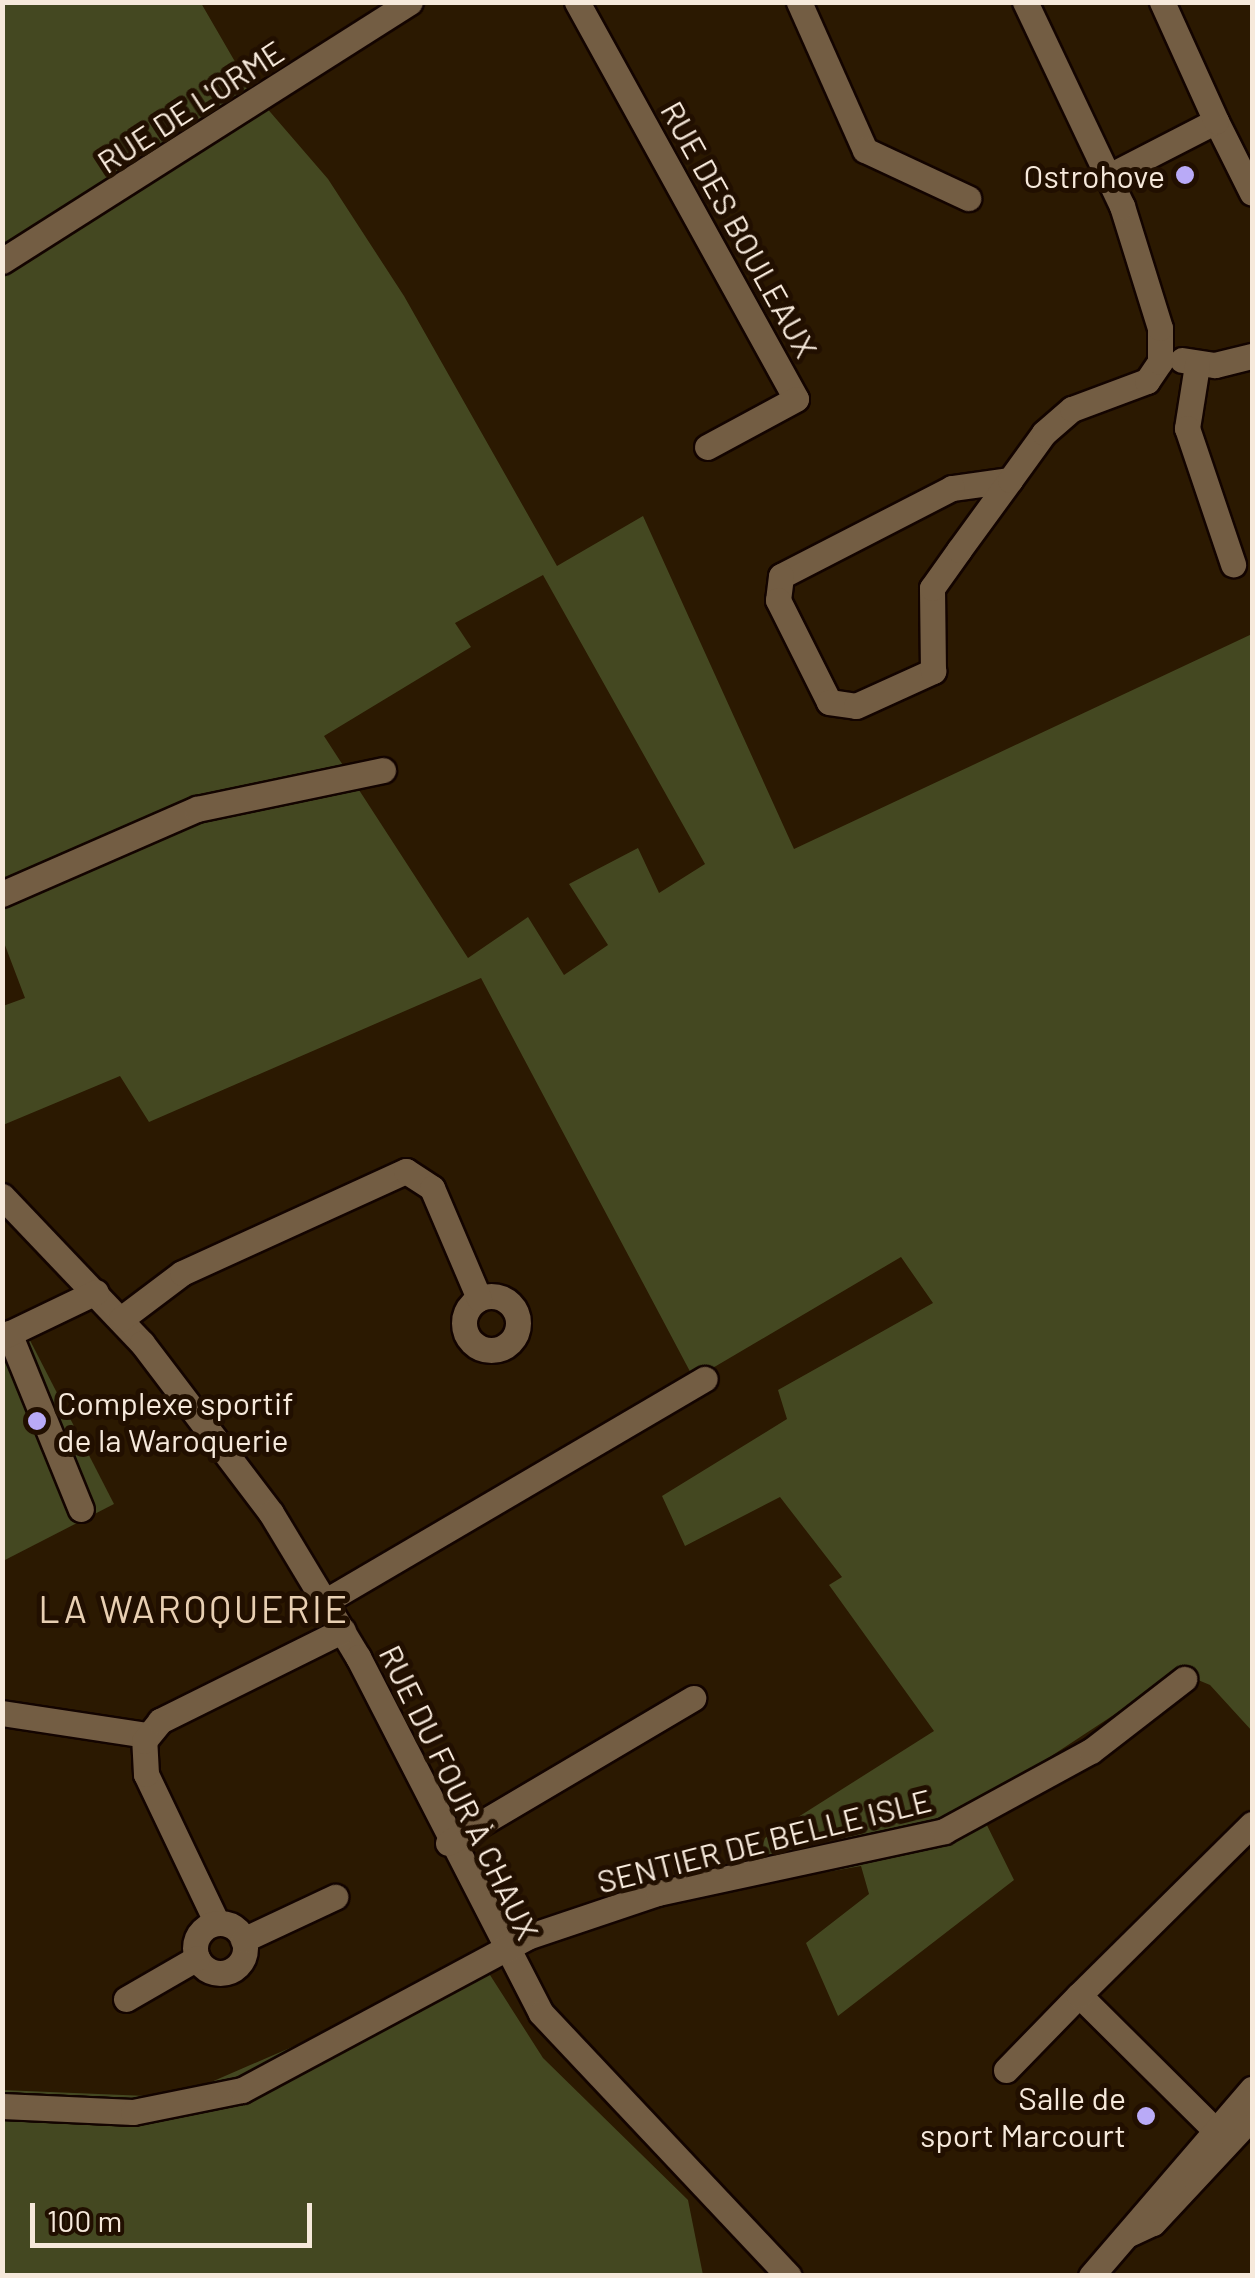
<!DOCTYPE html>
<html>
<head>
<meta charset="utf-8">
<style>
	body { margin:0 }
	#map { position:relative; width:1255px; height:2278px; overflow:hidden; background:#2b1901; font-family:Barlow,sans-serif }
	div>[style] { position:absolute }
	.green>* { inset:0; background:#444821 }
	.roads { filter:drop-shadow(2px 0 #130400) drop-shadow(-2px 0 #130400) drop-shadow(0 2px #130400) drop-shadow(0 -2px #130400) }
	.minor>* { height:25px; margin:-12.5px; padding:0 12.5px; transform-origin:12.5px; border-radius:12.5px; background:#735d43 }
	.minor>.ring { margin:-12.5px; padding:0; box-sizing:content-box; background:none; border:25px solid #735d43; border-radius:50% }
	.dots>* { width:28px; height:28px; translate:-50% -50%; box-sizing:border-box; border:5px solid #210f00; border-radius:50% }
	span { translate:-50% -50%; white-space:nowrap; text-align:center; line-height:1.15; -webkit-text-stroke:10px #210f00; paint-order:stroke }
	.street-label { font-size:32px; color:#f6e9db }
	.poi-label { font-size:32px; color:#f6e9db }
	.right { translate:-100% -50%; text-align:right }
	.left { translate:0 -50%; text-align:left }
	.quarter-label { font-size:38px; color:#e8cfb2; letter-spacing:2.5px }
	.frame { position:absolute; inset:0; border:5px solid #f6e9db; pointer-events:none }
	.scale { position:absolute; left:30px; top:2203px; width:282px; height:45px; box-sizing:border-box; border:5px solid #f6e9db; border-top:0; padding-left:12px; font-size:30px; line-height:35px; white-space:nowrap; color:#f6e9db; -webkit-text-stroke:8px #210f00; paint-order:stroke }
</style>
</head>
<body>
<div id="map">
	<div class="green">
		<div style="clip-path:polygon(evenodd,3px 3px,201px 3px,252px 91px,328px 179px,404px 296px,557px 566px,643px 516px,794px 849px,1252px 634px,1252px 1731px,1210px 1685px,1179px 1672px,977px 1805px,1014px 1880px,838px 2016px,806px 1943px,869px 1894px,861px 1866px,771px 1882px,759px 1857px,765px 1838px,934px 1731px,829px 1585px,842px 1577px,780px 1497px,685px 1546px,662px 1496px,787px 1419px,778px 1390px,933px 1303px,901px 1257px,694px 1379px,481px 978px,149px 1122px,120px 1076px,3px 1125px,3px 1006px,25px 998px,3px 940px,3px 3px,543px 575px,705px 864px,659px 893px,638px 848px,569px 884px,608px 945px,564px 975px,528px 917px,468px 958px,324px 736px,471px 647px,455px 623px,543px 575px)"></div>
		<div style="clip-path:polygon(17px 1315px,114px 1504px,3px 1561px,3px 1323px)"></div>
		<div style="clip-path:polygon(474px 1950px,543px 2058px,688px 2200px,703px 2275px,3px 2275px,2px 2090px,147px 2096px,202px 2086px,352px 2021px)"></div>
	</div>
	<div class="roads">
		<div class="minor">
			<div style="left:577px;top:2px;width:453px;rotate:61.1deg"></div>
			<div style="left:796px;top:399px;width:101px;rotate:151.7deg"></div>
			<div style="left:799px;top:2px;width:162px;rotate:66deg"></div>
			<div style="left:865px;top:150px;width:114px;rotate:25deg"></div>
			<div style="left:1216px;top:121px;width:80px;rotate:63.4deg"></div>
			<div style="left:1109px;top:176px;width:120px;rotate:-27.2deg"></div>
			<div style="left:1216px;top:121px;width:131px;rotate:-114.4deg"></div>
			<div style="left:2px;top:261px;width:483px;rotate:-32.4deg"></div>
			<div style="left:1182px;top:360px;width:33px;rotate:9deg"></div>
			<div style="left:1215px;top:365px;width:38px;rotate:-14deg"></div>
			<div style="left:1197px;top:365px;width:64px;rotate:99deg"></div>
			<div style="left:1187px;top:428px;width:144px;rotate:71.3deg"></div>
			<div style="left:1010px;top:480px;width:59px;rotate:172.1deg"></div>
			<div style="left:952px;top:488px;width:192px;rotate:152.8deg"></div>
			<div style="left:781px;top:576px;width:24px;rotate:97deg"></div>
			<div style="left:778px;top:600px;width:114px;rotate:63.4deg"></div>
			<div style="left:829px;top:702px;width:27px;rotate:8deg"></div>
			<div style="left:856px;top:706px;width:85px;rotate:-24.4deg"></div>
			<div style="left:933px;top:671px;width:83px;rotate:-90.7deg"></div>
			<div style="left:932px;top:588px;width:47px;rotate:-54.6deg"></div>
			<div style="left:959px;top:550px;width:87px;rotate:-53.9deg"></div>
			<div style="left:1010px;top:480px;width:58px;rotate:-54.1deg"></div>
			<div style="left:1044px;top:433px;width:37px;rotate:-41deg"></div>
			<div style="left:1072px;top:409px;width:80px;rotate:-20.5deg"></div>
			<div style="left:1147px;top:381px;width:23px;rotate:-56deg"></div>
			<div style="left:1160px;top:362px;width:34px;rotate:-90deg"></div>
			<div style="left:1160px;top:328px;width:128px;rotate:-107.3deg"></div>
			<div style="left:1122px;top:206px;width:226px;rotate:-115.4deg"></div>
			<div style="left:2px;top:894px;width:213px;rotate:-23.6deg"></div>
			<div style="left:197px;top:809px;width:190px;rotate:-11.8deg"></div>
			<div style="left:2px;top:1196px;width:203px;rotate:46.4deg"></div>
			<div style="left:142px;top:1343px;width:213px;rotate:52.8deg"></div>
			<div style="left:271px;top:1513px;width:168px;rotate:58.9deg"></div>
			<div style="left:358px;top:1657px;width:400px;rotate:62.8deg"></div>
			<div style="left:541px;top:2013px;width:361px;rotate:46.7deg"></div>
			<div class="ring" style="left:464px;top:1296px;width:29px;height:29px"></div>
			<div style="left:121px;top:1319px;width:76px;rotate:-37deg"></div>
			<div style="left:182px;top:1273px;width:246px;rotate:-24.5deg"></div>
			<div style="left:406px;top:1171px;width:31px;rotate:33deg"></div>
			<div style="left:432px;top:1188px;width:120px;rotate:66.9deg"></div>
			<div style="left:9px;top:1333px;width:190px;rotate:67.8deg"></div>
			<div style="left:2px;top:1337px;width:104px;rotate:-25.6deg"></div>
			<div style="left:326px;top:1601px;width:439px;rotate:-30.4deg"></div>
			<div style="left:2px;top:1713px;width:146px;rotate:8.7deg"></div>
			<div style="left:448px;top:1843px;width:285px;rotate:-30.6deg"></div>
			<div style="left:217px;top:1923px;width:165px;rotate:-115.5deg"></div>
			<div style="left:146px;top:1774px;width:33px;rotate:-93deg"></div>
			<div style="left:144px;top:1741px;width:26px;rotate:-51deg"></div>
			<div style="left:160px;top:1721px;width:204px;rotate:-26.4deg"></div>
			<div class="ring" style="left:195px;top:1923px;width:25px;height:25px"></div>
			<div style="left:243px;top:1940px;width:102px;rotate:-25.1deg"></div>
			<div style="left:126px;top:1999px;width:82px;rotate:-30deg"></div>
			<div style="left:1006px;top:2070px;width:105px;rotate:-45.8deg"></div>
			<div style="left:2px;top:2106px;width:131px;rotate:2.6deg"></div>
			<div style="left:133px;top:2112px;width:111px;rotate:-11.4deg"></div>
			<div style="left:242px;top:2090px;width:323px;rotate:-28.2deg"></div>
			<div style="left:527px;top:1937px;width:138px;rotate:-18.6deg"></div>
			<div style="left:658px;top:1893px;width:293px;rotate:-12.2deg"></div>
			<div style="left:944px;top:1831px;width:167px;rotate:-28.6deg"></div>
			<div style="left:1091px;top:1751px;width:118px;rotate:-37.7deg"></div>
			<div style="left:1214px;top:2129px;width:190px;rotate:-135.2deg"></div>
			<div style="left:1079px;top:1995px;width:243px;rotate:-44.7deg"></div>
			<div style="left:1129px;top:2234px;width:26px;rotate:-25deg"></div>
			<div style="left:1153px;top:2223px;width:145px;rotate:-47deg"></div>
			<div style="left:1091px;top:2276px;width:247px;rotate:-49.3deg"></div>
		</div>
	</div>
	<div class="dots">
		<div style="left:1185px;top:175px;background:#b9aaf7"></div>
		<div style="left:37px;top:1421px;background:#b9aaf7"></div>
		<div style="left:1146px;top:2116px;background:#b9aaf7"></div>
	</div>
	<div class="street-label">
		<span style="left:190px;top:106px;rotate:-33deg">RUE DE L'ORME</span>
		<span style="left:740px;top:229px;rotate:61deg">RUE DES BOULEAUX</span>
		<span style="left:460px;top:1792px;rotate:64deg">RUE DU FOUR À CHAUX</span>
		<span style="left:764px;top:1840px;rotate:-14deg">SENTIER DE BELLE ISLE</span>
	</div>
	<div class="poi-label">
		<span class="right" style="left:1165px;top:175px">Ostrohove</span>
		<span class="left" style="left:57px;top:1421px">Complexe sportif<br>de la Waroquerie</span>
		<span class="right" style="left:1126px;top:2116px">Salle de<br>sport Marcourt</span>
	</div>
	<div class="quarter-label">
		<span style="left:194px;top:1609px">LA WAROQUERIE</span>
	</div>
	<div class="frame"></div>
	<div class="scale">100 m</div>
</div>
</body>
</html>
